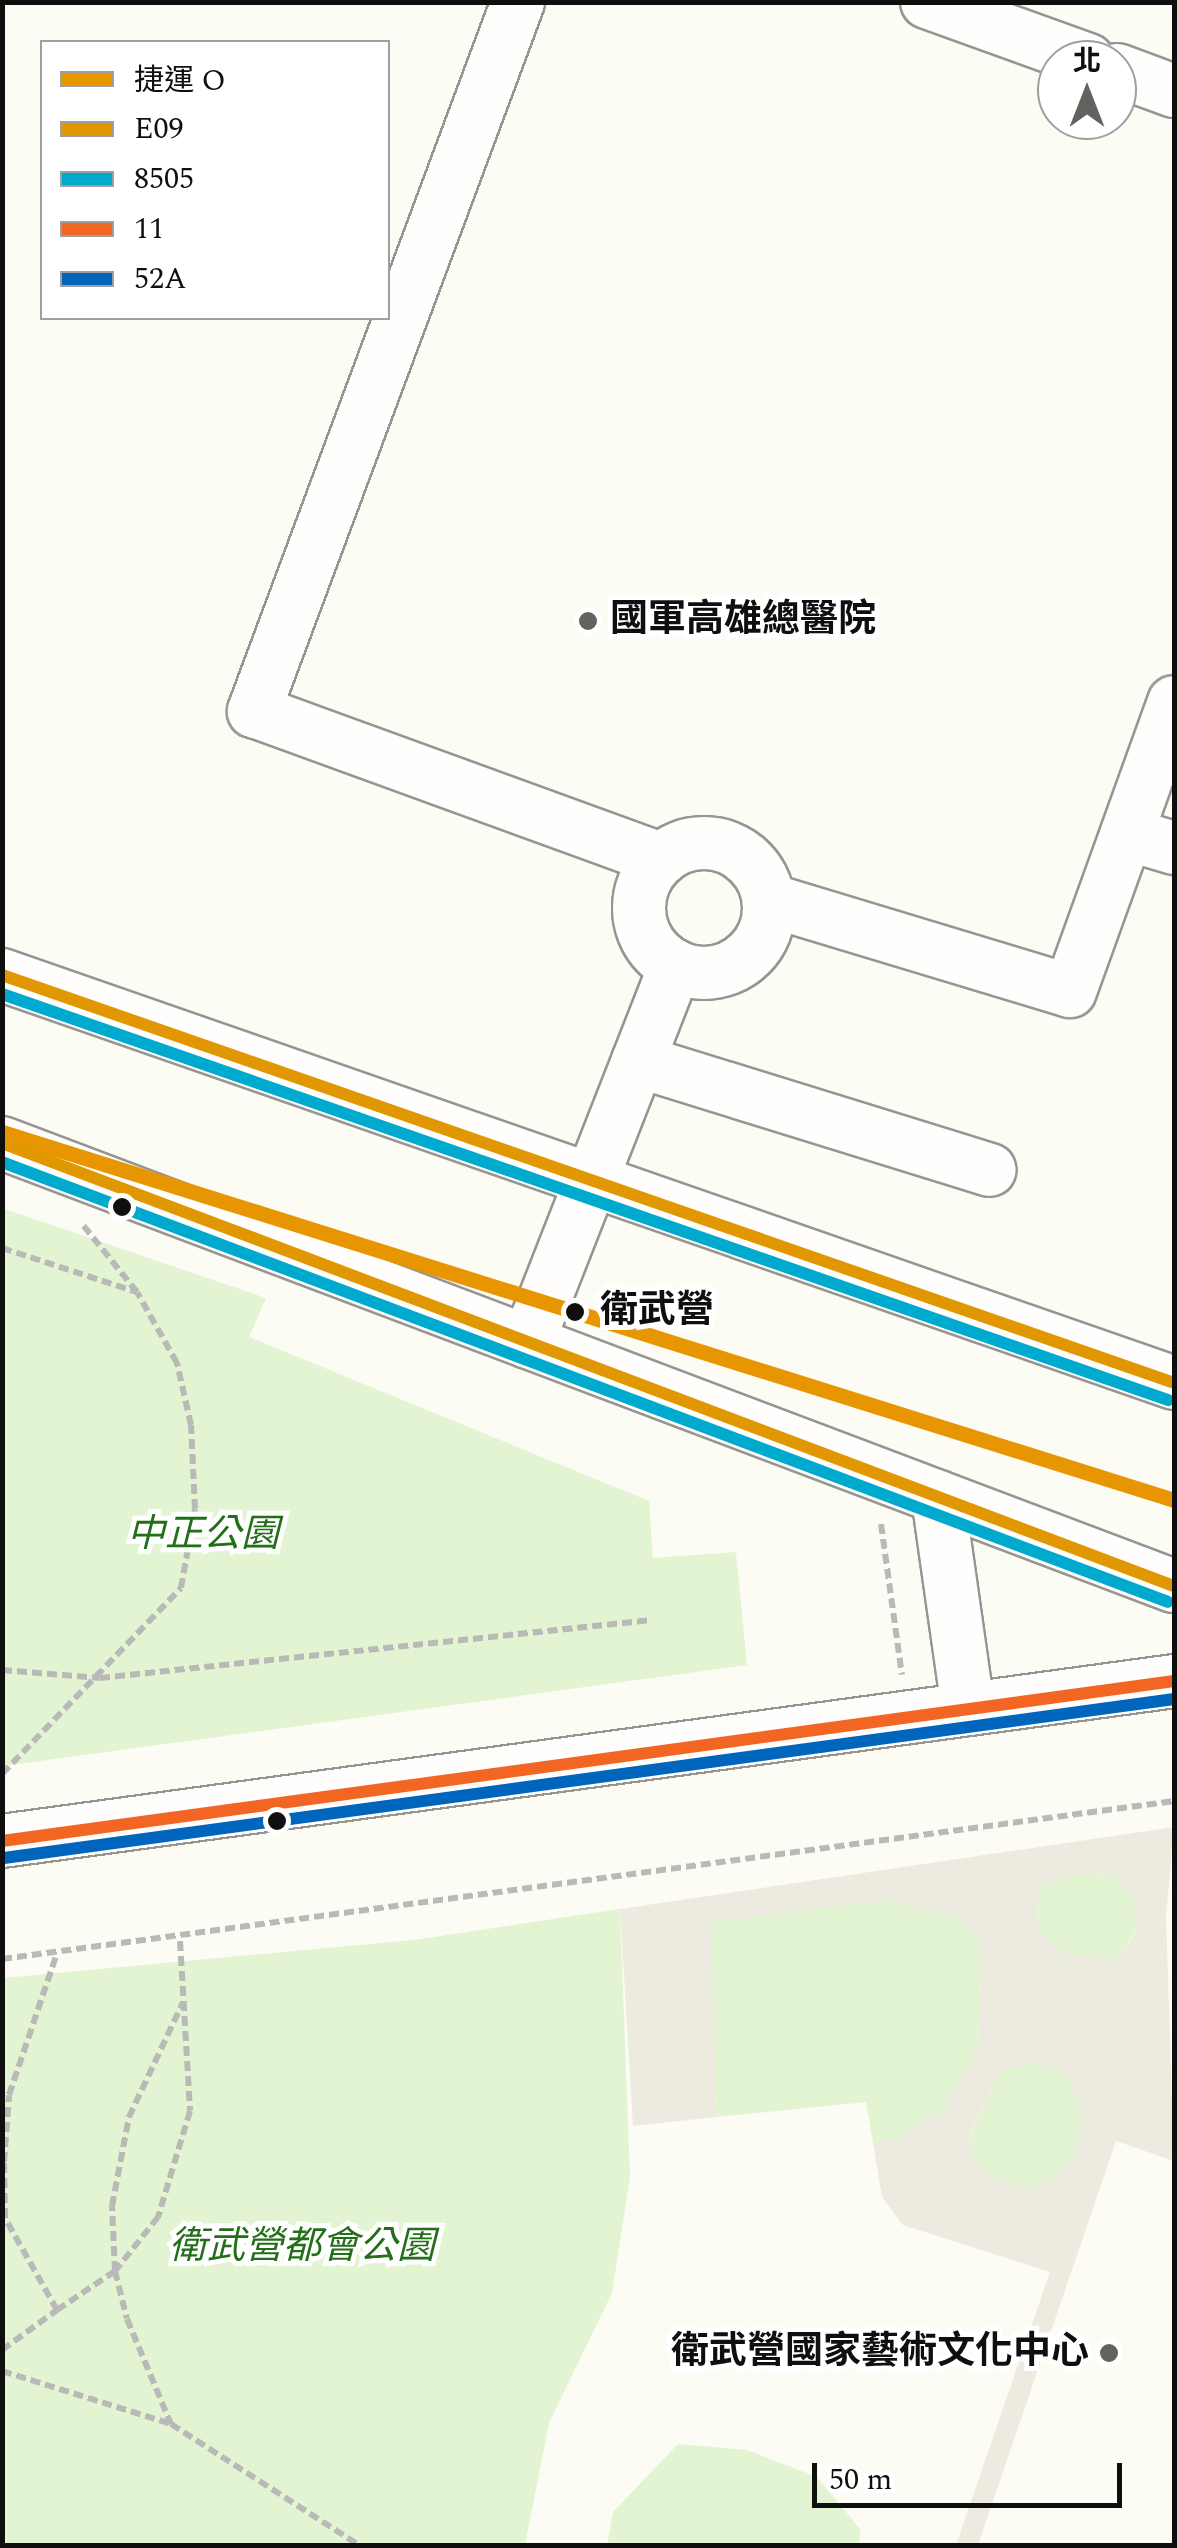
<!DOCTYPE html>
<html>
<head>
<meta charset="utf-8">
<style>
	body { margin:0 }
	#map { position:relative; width:1177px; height:2548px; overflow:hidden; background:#fcfbf4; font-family:Spectral,"Noto Sans TC",serif }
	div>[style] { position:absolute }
	.green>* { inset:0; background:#e3f4d2 }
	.plaza>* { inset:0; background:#edebdf }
	.path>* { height:6px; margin-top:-3px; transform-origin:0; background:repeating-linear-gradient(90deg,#b9b9b8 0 10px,transparent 0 15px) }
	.roads { filter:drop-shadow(2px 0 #969592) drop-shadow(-2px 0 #969592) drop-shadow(0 2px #969592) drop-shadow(0 -2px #969592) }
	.minor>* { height:52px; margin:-26px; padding:0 26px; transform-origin:26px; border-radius:26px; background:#fffefd }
	.minor>.ring { margin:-26px; padding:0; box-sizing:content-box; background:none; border:52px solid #fffefd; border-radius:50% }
	.bus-1>* { height:12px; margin:-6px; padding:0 6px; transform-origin:6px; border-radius:6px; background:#e09702 }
	.bus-2>* { height:12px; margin:-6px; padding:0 6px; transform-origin:6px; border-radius:6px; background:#00a9ce }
	.bus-3>* { height:12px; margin:-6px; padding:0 6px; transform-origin:6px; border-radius:6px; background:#f26522 }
	.bus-4>* { height:12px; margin:-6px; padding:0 6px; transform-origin:6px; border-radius:6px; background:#0065bd }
	.metro-1>* { height:15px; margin:-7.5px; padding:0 7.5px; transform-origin:7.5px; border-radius:7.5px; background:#e79602 }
	.dots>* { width:28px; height:28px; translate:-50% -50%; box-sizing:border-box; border:5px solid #fff; border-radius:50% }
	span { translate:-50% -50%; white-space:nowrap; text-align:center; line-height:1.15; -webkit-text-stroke:10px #fff; paint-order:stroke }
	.poi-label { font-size:38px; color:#0f0f0f; font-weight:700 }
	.left { translate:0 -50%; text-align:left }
	.right { translate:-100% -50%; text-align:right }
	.stop-label { font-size:38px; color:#0f0f0f; font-weight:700 }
	.park-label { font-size:38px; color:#236e18; font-style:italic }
	.frame { position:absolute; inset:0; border:5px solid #0f0f0f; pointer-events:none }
	.legend { position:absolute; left:40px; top:40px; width:350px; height:280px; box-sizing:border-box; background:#fff; border:2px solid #9f9f9f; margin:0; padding:12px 18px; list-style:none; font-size:30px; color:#0f0f0f }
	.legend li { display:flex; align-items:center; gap:20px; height:50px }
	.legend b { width:50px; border:2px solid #9f9f9f }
	.north { position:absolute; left:1037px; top:40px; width:100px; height:100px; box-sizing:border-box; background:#fff; border:2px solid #9f9f9f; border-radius:50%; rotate:0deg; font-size:28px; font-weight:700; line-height:40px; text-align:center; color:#0f0f0f }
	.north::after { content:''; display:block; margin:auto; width:35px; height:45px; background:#62625f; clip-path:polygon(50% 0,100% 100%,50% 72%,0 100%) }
	.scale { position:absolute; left:812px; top:2463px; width:310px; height:45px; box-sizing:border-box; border:5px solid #0f0f0f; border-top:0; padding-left:12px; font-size:30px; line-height:35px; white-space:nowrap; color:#0f0f0f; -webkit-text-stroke:8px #fff; paint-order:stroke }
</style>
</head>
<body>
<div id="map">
	<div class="green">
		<div style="clip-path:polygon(2px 1208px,266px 1298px,249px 1337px,649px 1501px,653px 1558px,736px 1552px,747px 1665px,3px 1766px)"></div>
		<div style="clip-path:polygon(1113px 1873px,1133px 1896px,1136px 1931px,1118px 1959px,1066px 1955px,1038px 1930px,1037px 1891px,1065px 1875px)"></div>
		<div style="clip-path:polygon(887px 1900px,962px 1920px,982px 1951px,978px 2046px,944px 2108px,901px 2136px,873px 2142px,866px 2102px,716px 2117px,710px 1922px)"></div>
		<div style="clip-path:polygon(620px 1909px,630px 2177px,612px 2293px,549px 2423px,525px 2545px,3px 2546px,3px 1978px,414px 1940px)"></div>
		<div style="clip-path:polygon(1035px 2063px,1068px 2075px,1083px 2114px,1075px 2155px,1051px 2181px,1025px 2191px,985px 2172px,967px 2142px,1001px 2070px)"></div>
		<div style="clip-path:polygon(678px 2444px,747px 2450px,817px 2477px,860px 2529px,859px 2545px,607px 2545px,613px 2512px)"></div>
	</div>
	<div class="plaza">
		<div style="clip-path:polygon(evenodd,1174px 1827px,1166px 1916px,1174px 2161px,1116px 2141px,978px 2545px,956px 2545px,1050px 2272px,903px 2225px,882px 2197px,873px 2142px,901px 2136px,944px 2108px,978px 2046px,982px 1951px,961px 1920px,887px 1900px,711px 1922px,716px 2117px,633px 2126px,620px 1909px,1174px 1827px,1112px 1873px,1133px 1896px,1136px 1932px,1118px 1959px,1066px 1955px,1038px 1930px,1037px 1891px,1065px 1875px,1112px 1873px,1174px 1827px,1035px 2063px,1068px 2075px,1083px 2114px,1075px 2155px,1051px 2181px,1025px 2190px,985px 2172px,967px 2141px,1001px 2070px,1035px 2063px)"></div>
	</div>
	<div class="path">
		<div style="left:2px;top:1248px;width:142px;rotate:18.1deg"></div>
		<div style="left:137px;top:1292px;width:86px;rotate:-128.9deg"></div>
		<div style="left:881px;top:1524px;width:152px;rotate:82.1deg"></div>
		<div style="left:2px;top:1670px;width:98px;rotate:4.7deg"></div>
		<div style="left:100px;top:1678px;width:555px;rotate:-6deg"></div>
		<div style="left:2px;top:1774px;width:258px;rotate:-46.1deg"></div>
		<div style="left:181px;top:1588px;width:80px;rotate:-80deg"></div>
		<div style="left:195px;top:1509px;width:84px;rotate:-92.7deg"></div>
		<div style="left:191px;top:1425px;width:64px;rotate:-102.7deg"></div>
		<div style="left:177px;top:1363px;width:81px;rotate:-119.4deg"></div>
		<div style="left:180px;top:1941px;width:170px;rotate:86.6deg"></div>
		<div style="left:190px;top:2111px;width:111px;rotate:106.8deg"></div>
		<div style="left:158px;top:2217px;width:69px;rotate:128.5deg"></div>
		<div style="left:115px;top:2271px;width:49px;rotate:76deg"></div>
		<div style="left:127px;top:2319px;width:114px;rotate:67.3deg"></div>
		<div style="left:171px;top:2424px;width:225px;rotate:32.8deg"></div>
		<div style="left:2px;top:1959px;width:1183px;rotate:-7.68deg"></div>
		<div style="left:57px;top:2310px;width:70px;rotate:-33.9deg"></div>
		<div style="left:115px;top:2271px;width:65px;rotate:-92.6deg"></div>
		<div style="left:112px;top:2206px;width:91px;rotate:-79.2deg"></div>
		<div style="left:129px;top:2117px;width:127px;rotate:-64.8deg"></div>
		<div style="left:2px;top:2350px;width:68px;rotate:-36deg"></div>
		<div style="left:57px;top:2310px;width:106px;rotate:-119.5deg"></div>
		<div style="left:5px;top:2218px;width:56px;rotate:-91deg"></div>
		<div style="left:4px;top:2162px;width:67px;rotate:-85.7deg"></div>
		<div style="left:9px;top:2095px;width:150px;rotate:-71.3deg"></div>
		<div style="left:2px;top:2371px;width:177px;rotate:17.4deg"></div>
	</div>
	<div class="roads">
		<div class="minor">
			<div style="left:518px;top:2px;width:757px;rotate:110.42deg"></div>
			<div style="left:254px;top:711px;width:432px;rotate:20deg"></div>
			<div style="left:927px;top:2px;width:171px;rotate:19.8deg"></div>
			<div style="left:1117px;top:70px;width:61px;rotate:20.2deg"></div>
			<div style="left:1127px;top:834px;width:49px;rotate:16.6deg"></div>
			<div class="ring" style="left:639px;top:843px;width:78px;height:78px"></div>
			<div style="left:769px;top:900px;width:314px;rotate:16.8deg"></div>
			<div style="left:1070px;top:991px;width:307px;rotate:-70.2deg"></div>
			<div style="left:2px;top:975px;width:1241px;rotate:19.19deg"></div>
			<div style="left:638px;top:1061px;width:368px;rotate:17.2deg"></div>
			<div style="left:2px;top:1143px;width:1253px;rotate:20.71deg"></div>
			<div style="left:528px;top:1342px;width:404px;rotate:-68.6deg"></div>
			<div style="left:938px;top:1497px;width:214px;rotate:81.9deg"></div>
			<div style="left:2px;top:1841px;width:1183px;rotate:-7.77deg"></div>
		</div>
	</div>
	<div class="bus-1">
		<div style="left:2px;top:975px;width:1241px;rotate:19.19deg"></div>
		<div style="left:2px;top:1143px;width:1253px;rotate:20.71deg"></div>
	</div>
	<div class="bus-2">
		<div style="left:2px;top:994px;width:1235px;rotate:19.2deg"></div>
		<div style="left:2px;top:1162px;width:1246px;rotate:20.67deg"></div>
	</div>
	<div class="bus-3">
		<div style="left:2px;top:1841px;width:1183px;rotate:-7.77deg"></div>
	</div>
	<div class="bus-4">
		<div style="left:4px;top:1858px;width:1181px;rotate:-7.74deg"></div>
	</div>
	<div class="metro-1">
		<div style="left:2px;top:1132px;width:1228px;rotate:17.43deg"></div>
	</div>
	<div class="dots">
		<div style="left:588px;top:621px;background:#62625f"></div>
		<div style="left:122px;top:1207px;background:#0f0f0f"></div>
		<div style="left:575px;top:1312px;background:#0f0f0f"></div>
		<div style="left:277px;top:1821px;background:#0f0f0f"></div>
		<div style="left:1109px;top:2353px;background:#62625f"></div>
	</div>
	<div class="poi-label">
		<span class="left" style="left:610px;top:621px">國軍高雄總醫院</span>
		<span class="right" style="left:1089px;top:2353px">衛武營國家藝術文化中心</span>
	</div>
	<div class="stop-label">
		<span class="left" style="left:600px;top:1312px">衛武營</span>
	</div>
	<div class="park-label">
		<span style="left:203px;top:1536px">中正公園</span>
		<span style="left:302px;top:2248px">衛武營都會公園</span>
	</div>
	<div class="frame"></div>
	<ul class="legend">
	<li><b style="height:12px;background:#e79602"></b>捷運 O</li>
	<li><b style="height:12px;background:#e09702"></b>E09</li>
	<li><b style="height:12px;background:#00a9ce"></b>8505</li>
	<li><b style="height:12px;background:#f26522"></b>11</li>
	<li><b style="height:12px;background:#0065bd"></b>52A</li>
	</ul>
	<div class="north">北</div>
	<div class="scale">50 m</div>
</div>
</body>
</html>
